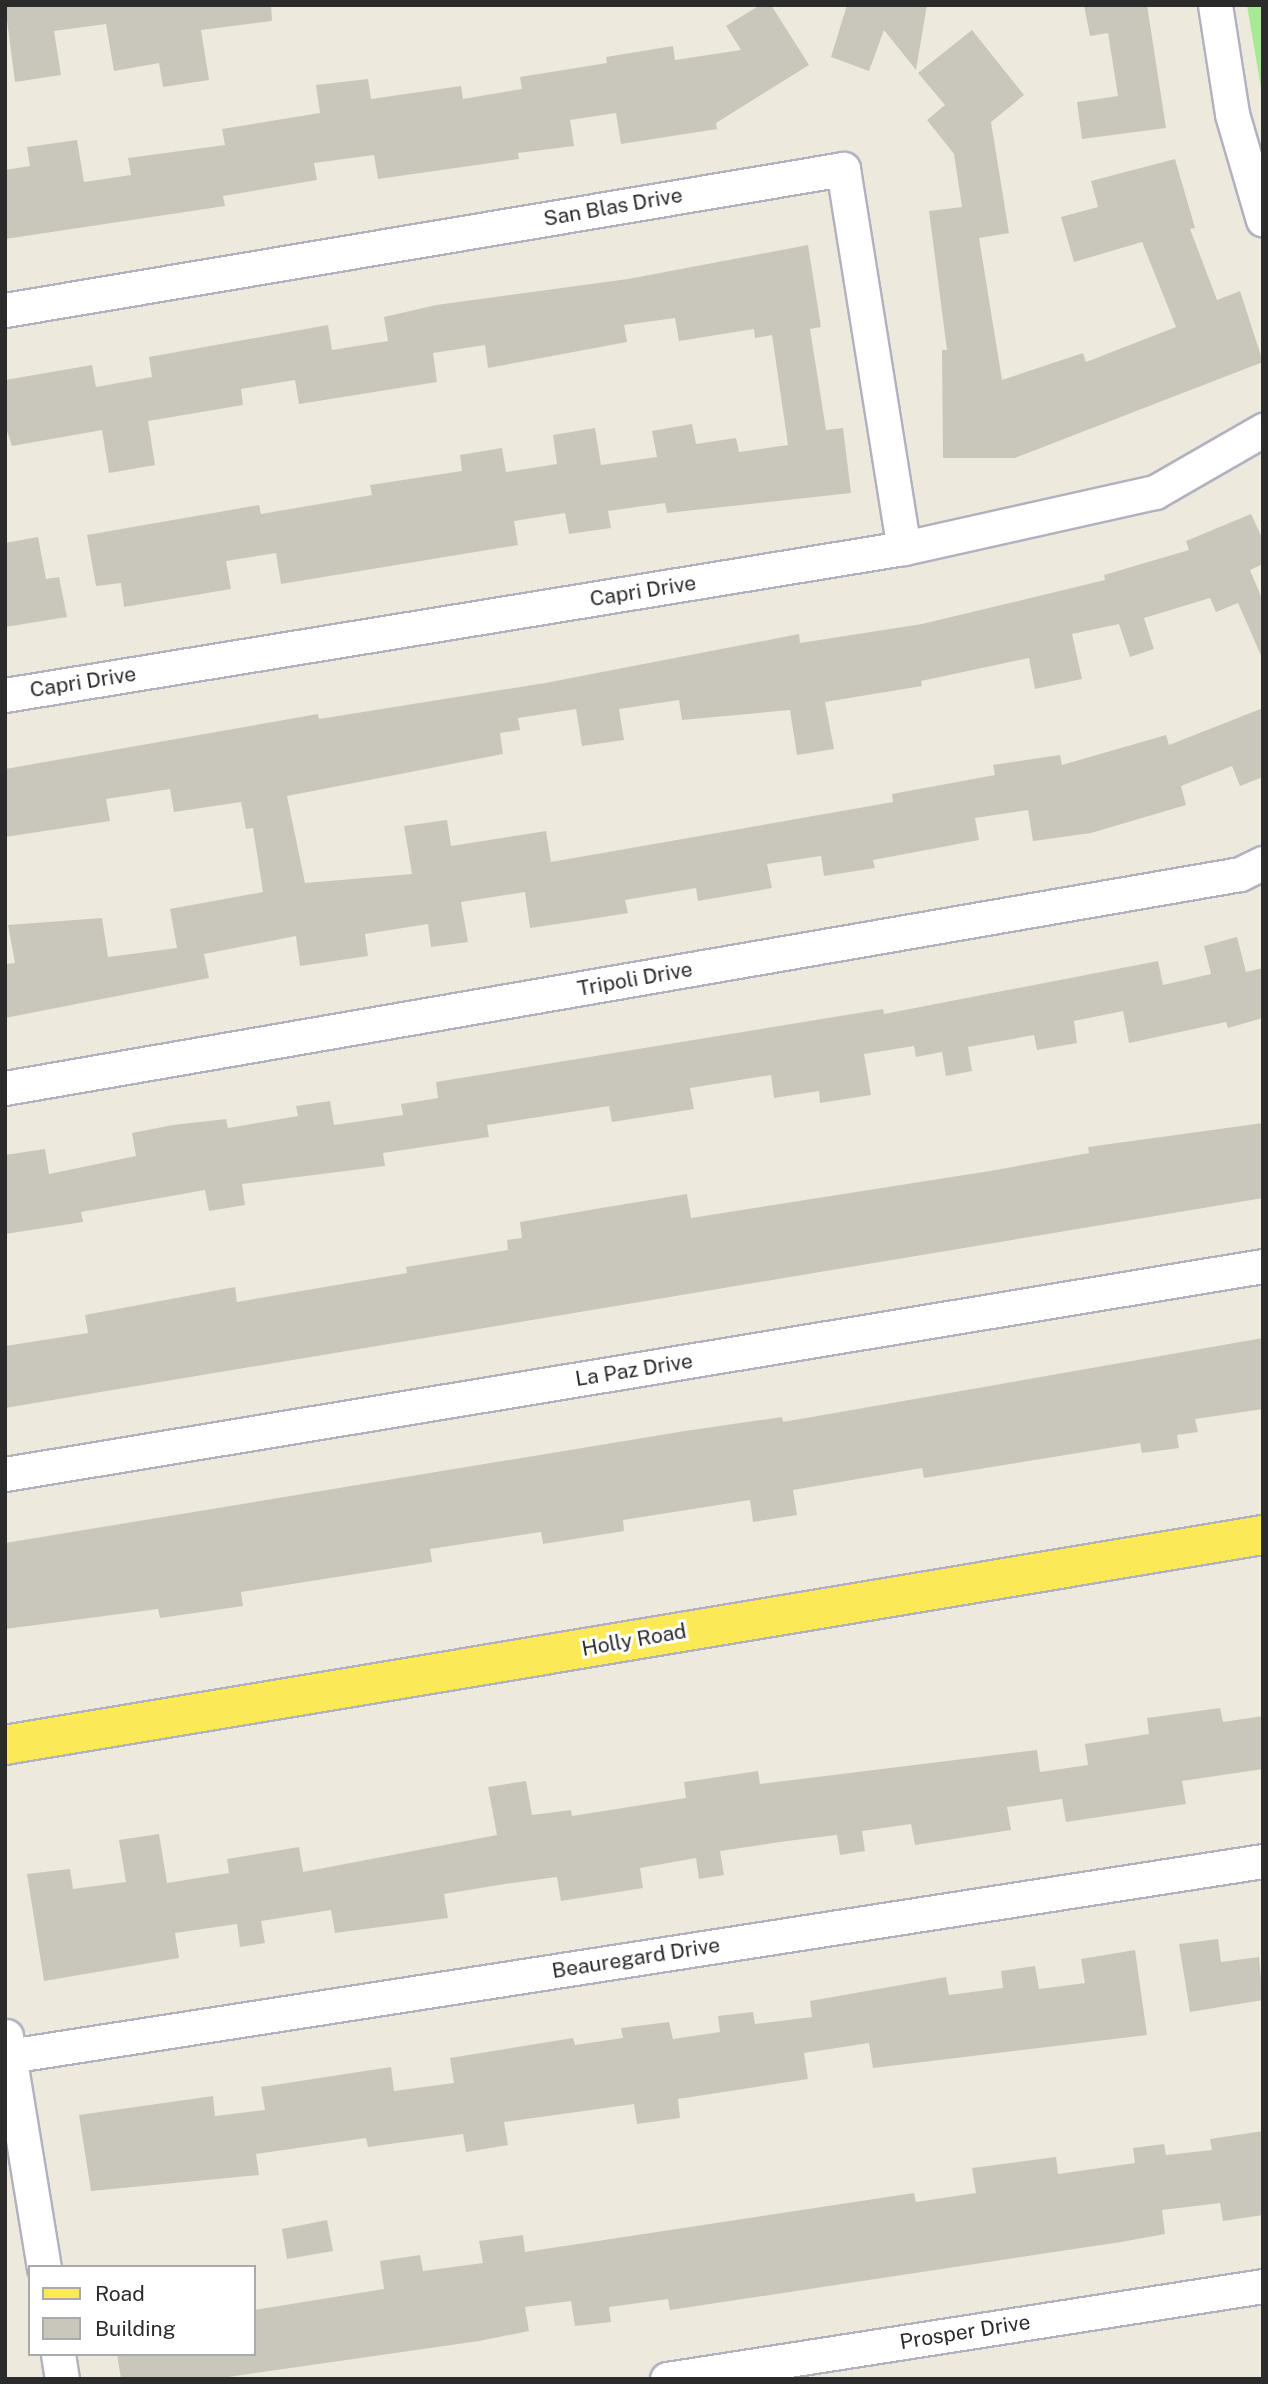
<!DOCTYPE html>
<html>
<head>
<meta charset="utf-8">
<style>
	body { margin:0 }
	#map { position:relative; width:1268px; height:2384px; overflow:hidden; background:#eee9dd; font-family:"Public Sans",sans-serif }
	div>[style] { position:absolute }
	.green>* { inset:0; background:#a7e995 }
	.building>* { inset:0; background:#c9c7bb }
	.roads { filter:drop-shadow(2px 0 #b1b1c0) drop-shadow(-2px 0 #b1b1c0) drop-shadow(0 2px #b1b1c0) drop-shadow(0 -2px #b1b1c0) }
	.minor>* { height:33px; margin:-16.5px; padding:0 16.5px; transform-origin:16.5px; border-radius:16.5px; background:#fff }
	.major>* { height:38px; margin:-19px; padding:0 19px; transform-origin:19px; border-radius:19px; background:#fbea55 }
	span { translate:-50% -50%; white-space:nowrap; text-align:center; line-height:1.15; -webkit-text-stroke:6px #fff; paint-order:stroke }
	.street-label { font-size:21px; color:#2b2b2b }
	.frame { position:absolute; inset:0; border:7px solid #2b2b2b; pointer-events:none }
	.legend { position:absolute; left:28px; top:2265px; width:228px; height:91px; box-sizing:border-box; background:#fff; border:2px solid #aaa; margin:0; padding:9px 12px; list-style:none; font-size:21px; color:#2b2b2b }
	.legend li { display:flex; align-items:center; gap:14px; height:35px }
	.legend b { width:35px; border:2px solid #aaa }
</style>
</head>
<body>
<div id="map">
	<div class="green">
		<div style="clip-path:polygon(1247px 5px,1263px 5px,1263px 100px)"></div>
	</div>
	<div class="building">
		<div style="clip-path:polygon(5px 5px,271px 5px,272px 21px,201px 30px,209px 80px,163px 87px,159px 63px,114px 71px,106px 24px,54px 31px,61px 75px,15px 82px)"></div>
		<div style="clip-path:polygon(760px 5px,771px 5px,809px 65px,716px 123px,717px 129px,621px 144px,616px 113px,570px 120px,574px 146px,518px 153px,519px 159px,378px 179px,374px 155px,314px 163px,317px 180px,223px 196px,225px 206px,5px 239px,5px 170px,30px 166px,27px 147px,77px 140px,84px 182px,131px 175px,128px 158px,225px 145px,222px 129px,320px 113px,316px 85px,368px 79px,371px 99px,461px 86px,463px 99px,522px 89px,520px 77px,607px 63px,606px 57px,673px 46px,675px 60px,741px 50px,726px 26px)"></div>
		<div style="clip-path:polygon(847px 5px,927px 5px,916px 70px,884px 30px,869px 71px,831px 57px)"></div>
		<div style="clip-path:polygon(1084px 5px,1147px 5px,1166px 128px,1082px 139px,1077px 102px,1118px 96px,1108px 33px,1090px 36px)"></div>
		<div style="clip-path:polygon(972px 30px,1024px 95px,991px 122px,1009px 233px,979px 238px,1002px 380px,1083px 353px,1086px 362px,1176px 327px,1142px 242px,1074px 262px,1061px 217px,1098px 207px,1091px 181px,1175px 159px,1195px 228px,1190px 229px,1217px 300px,1240px 291px,1263px 362px,1015px 458px,943px 458px,942px 350px,947px 350px,929px 211px,962px 207px,954px 154px,927px 120px,945px 105px,918px 73px)"></div>
		<div style="clip-path:polygon(808px 245px,821px 327px,810px 329px,826px 430px,843px 428px,851px 493px,667px 513px,665px 503px,608px 511px,611px 528px,569px 534px,565px 513px,514px 521px,518px 545px,281px 584px,276px 553px,226px 561px,231px 589px,124px 607px,121px 583px,96px 586px,87px 535px,259px 505px,261px 514px,372px 495px,370px 485px,462px 471px,460px 455px,502px 448px,506px 472px,557px 464px,553px 435px,595px 428px,601px 465px,657px 457px,652px 431px,692px 424px,696px 444px,736px 438px,739px 452px,788px 445px,772px 335px,755px 338px,754px 329px,679px 341px,675px 318px,624px 325px,627px 342px,488px 368px,485px 345px,433px 353px,437px 382px,299px 404px,295px 380px,241px 389px,243px 405px,148px 421px,155px 465px,109px 473px,102px 430px,12px 446px,5px 425px,5px 380px,92px 365px,96px 387px,152px 377px,149px 357px,328px 325px,332px 350px,388px 341px,384px 317px,436px 305px,628px 279px)"></div>
		<div style="clip-path:polygon(1251px 514px,1263px 540px,1263px 564px,1250px 570px,1263px 601px,1263px 660px,1238px 603px,1216px 612px,1210px 598px,1144px 618px,1154px 649px,1130px 657px,1119px 624px,1072px 634px,1082px 679px,1035px 689px,1029px 658px,921px 681px,922px 686px,825px 702px,834px 749px,797px 755px,790px 710px,682px 720px,679px 700px,619px 709px,624px 740px,582px 746px,576px 709px,518px 718px,520px 730px,500px 733px,503px 754px,287px 796px,305px 883px,412px 874px,404px 826px,447px 820px,451px 846px,546px 831px,551px 862px,893px 802px,892px 794px,995px 775px,993px 765px,1060px 755px,1062px 765px,1166px 735px,1169px 745px,1263px 708px,1263px 777px,1240px 786px,1232px 766px,1181px 786px,1186px 805px,1091px 833px,1033px 841px,1028px 810px,975px 818px,979px 840px,873px 860px,875px 868px,824px 876px,821px 856px,767px 864px,772px 888px,698px 901px,696px 888px,625px 900px,628px 913px,591px 919px,530px 928px,525px 892px,461px 902px,468px 942px,431px 947px,428px 924px,365px 934px,368px 956px,300px 966px,296px 936px,204px 954px,209px 978px,5px 1018px,5px 964px,15px 963px,8px 925px,102px 918px,108px 957px,177px 948px,170px 909px,263px 892px,253px 828px,246px 829px,241px 802px,174px 812px,170px 789px,106px 799px,110px 821px,5px 837px,5px 769px,318px 714px,319px 719px,545px 683px,799px 634px,800px 643px,922px 624px,1105px 580px,1104px 575px,1189px 550px,1186px 541px)"></div>
		<div style="clip-path:polygon(38px 537px,46px 579px,59px 577px,67px 617px,5px 627px,5px 543px)"></div>
		<div style="clip-path:polygon(1237px 937px,1246px 972px,1263px 968px,1263px 1018px,1228px 1028px,1226px 1022px,1129px 1043px,1123px 1011px,1074px 1021px,1077px 1043px,1037px 1050px,1034px 1035px,968px 1047px,972px 1071px,946px 1076px,942px 1052px,916px 1057px,914px 1046px,864px 1054px,871px 1095px,820px 1103px,819px 1091px,774px 1098px,771px 1075px,690px 1088px,694px 1109px,612px 1122px,609px 1106px,487px 1125px,489px 1137px,383px 1153px,385px 1166px,242px 1184px,245px 1205px,209px 1211px,205px 1190px,81px 1212px,83px 1222px,5px 1234px,5px 1155px,45px 1149px,49px 1174px,136px 1156px,132px 1133px,173px 1125px,226px 1119px,228px 1128px,298px 1116px,296px 1106px,330px 1101px,334px 1125px,403px 1115px,401px 1104px,438px 1098px,436px 1082px,883px 1009px,884px 1014px,1158px 961px,1163px 985px,1211px 974px,1204px 946px)"></div>
		<div style="clip-path:polygon(1263px 1123px,1263px 1198px,5px 1408px,5px 1346px,88px 1333px,85px 1315px,235px 1287px,237px 1302px,407px 1273px,406px 1267px,508px 1250px,507px 1240px,522px 1238px,520px 1222px,601px 1208px,687px 1194px,691px 1218px,990px 1171px,1089px 1153px,1088px 1147px)"></div>
		<div style="clip-path:polygon(1263px 1338px,1263px 1409px,1195px 1419px,1198px 1432px,1177px 1435px,1179px 1448px,1142px 1453px,1140px 1443px,924px 1478px,922px 1468px,793px 1490px,797px 1515px,753px 1522px,750px 1500px,623px 1520px,624px 1531px,543px 1544px,541px 1532px,430px 1549px,432px 1562px,241px 1592px,243px 1606px,160px 1618px,158px 1609px,5px 1629px,5px 1543px,685px 1431px,782px 1417px,783px 1422px)"></div>
		<div style="clip-path:polygon(1220px 1708px,1223px 1722px,1263px 1716px,1263px 1769px,1182px 1781px,1186px 1804px,1066px 1822px,1062px 1799px,1007px 1807px,1011px 1830px,915px 1845px,911px 1824px,862px 1831px,865px 1851px,840px 1855px,837px 1835px,787px 1841px,720px 1851px,724px 1875px,699px 1879px,696px 1858px,640px 1868px,643px 1888px,561px 1901px,557px 1877px,505px 1884px,444px 1894px,448px 1918px,335px 1933px,331px 1910px,261px 1921px,265px 1943px,240px 1947px,237px 1924px,175px 1933px,179px 1958px,44px 1981px,27px 1874px,70px 1869px,73px 1889px,126px 1882px,119px 1840px,159px 1834px,167px 1883px,229px 1873px,227px 1859px,299px 1847px,303px 1872px,497px 1835px,488px 1787px,526px 1781px,532px 1815px,571px 1810px,572px 1816px,686px 1798px,684px 1782px,758px 1771px,760px 1784px,1037px 1750px,1040px 1772px,1088px 1765px,1085px 1744px,1149px 1734px,1147px 1718px)"></div>
		<div style="clip-path:polygon(1218px 1939px,1221px 1962px,1259px 1957px,1263px 2000px,1190px 2012px,1179px 1944px)"></div>
		<div style="clip-path:polygon(1135px 1950px,1147px 2035px,873px 2068px,869px 2043px,804px 2053px,808px 2079px,678px 2099px,680px 2118px,637px 2124px,634px 2104px,504px 2122px,508px 2145px,466px 2152px,463px 2134px,368px 2147px,366px 2138px,256px 2154px,259px 2175px,91px 2191px,79px 2115px,213px 2096px,215px 2116px,265px 2110px,261px 2087px,391px 2067px,394px 2091px,454px 2083px,450px 2058px,573px 2038px,575px 2045px,623px 2038px,621px 2028px,669px 2022px,673px 2039px,720px 2032px,718px 2016px,753px 2012px,755px 2024px,812px 2017px,810px 2001px,946px 1977px,949px 1995px,1003px 1988px,1001px 1971px,1035px 1966px,1039px 1989px,1085px 1983px,1081px 1959px)"></div>
		<div style="clip-path:polygon(1263px 2131px,1263px 2215px,1223px 2221px,1220px 2203px,1162px 2210px,1165px 2234px,1121px 2242px,670px 2310px,668px 2299px,609px 2307px,611px 2322px,575px 2326px,571px 2301px,525px 2307px,529px 2331px,479px 2341px,214px 2379px,121px 2379px,117px 2354px,254px 2354px,254px 2310px,384px 2289px,380px 2261px,420px 2255px,423px 2271px,483px 2263px,479px 2241px,523px 2235px,525px 2252px,914px 2193px,916px 2202px,976px 2193px,972px 2168px,1056px 2157px,1058px 2174px,1135px 2163px,1133px 2148px,1164px 2144px,1166px 2155px,1212px 2150px,1210px 2139px)"></div>
		<div style="clip-path:polygon(327px 2220px,333px 2251px,287px 2259px,282px 2229px)"></div>
	</div>
	<div class="roads">
		<div class="minor">
			<div style="left:1215px;top:5px;width:110px;rotate:81.1deg"></div>
			<div style="left:1232px;top:114px;width:110px;rotate:73.7deg"></div>
			<div style="left:5px;top:310px;width:850px;rotate:-9.55deg"></div>
			<div style="left:843px;top:169px;width:384px;rotate:80.9deg"></div>
			<div style="left:5px;top:695px;width:911px;rotate:-9.29deg"></div>
			<div style="left:904px;top:548px;width:257px;rotate:-12.6deg"></div>
			<div style="left:1155px;top:492px;width:125px;rotate:-29.9deg"></div>
			<div style="left:5px;top:1088px;width:1253px;rotate:-9.83deg"></div>
			<div style="left:1240px;top:874px;width:25px;rotate:-26deg"></div>
			<div style="left:5px;top:1474px;width:1275px;rotate:-9.39deg"></div>
			<div style="left:6px;top:2036px;width:234px;rotate:80.7deg"></div>
			<div style="left:9px;top:2056px;width:1269px;rotate:-8.84deg"></div>
			<div style="left:58px;top:2354px;width:25px;rotate:81deg"></div>
			<div style="left:667px;top:2379px;width:603px;rotate:-8.87deg"></div>
		</div>
		<div class="major">
			<div style="left:5px;top:1745px;width:1275px;rotate:-9.48deg"></div>
		</div>
	</div>
	<div class="street-label">
		<span style="left:613px;top:207px;rotate:-10deg">San Blas Drive</span>
		<span style="left:643px;top:591px;rotate:-9deg">Capri Drive</span>
		<span style="left:83px;top:682px;rotate:-9deg">Capri Drive</span>
		<span style="left:635px;top:979px;rotate:-10deg">Tripoli Drive</span>
		<span style="left:634px;top:1370px;rotate:-9deg">La Paz Drive</span>
		<span style="left:634px;top:1640px;rotate:-10deg">Holly Road</span>
		<span style="left:636px;top:1958px;rotate:-9deg">Beauregard Drive</span>
		<span style="left:965px;top:2332px;rotate:-9deg">Prosper Drive</span>
	</div>
	<div class="frame"></div>
	<ul class="legend">
	<li><b style="height:9px;background:#fbea55"></b>Road</li>
	<li><b style="height:19px;background:#c9c7bb"></b>Building</li>
	</ul>
</div>
</body>
</html>
